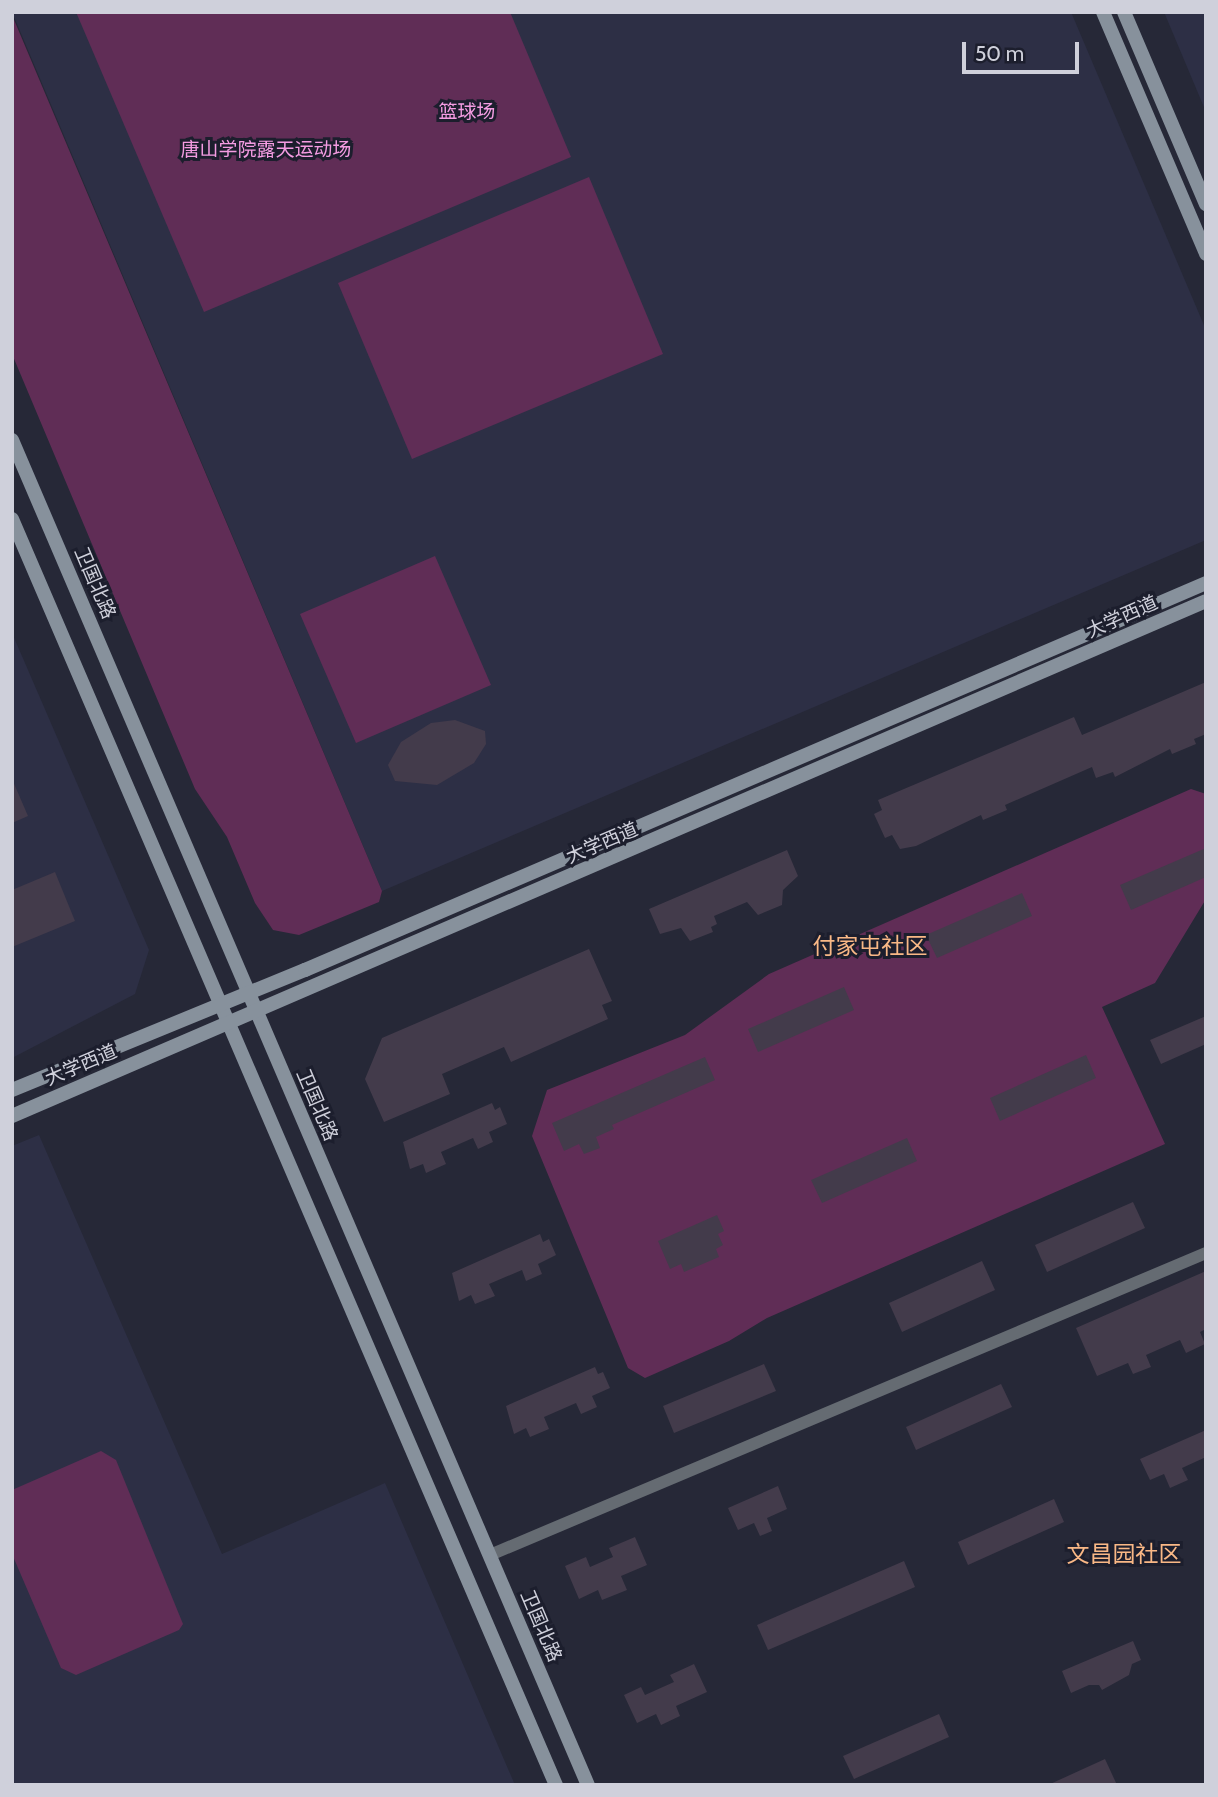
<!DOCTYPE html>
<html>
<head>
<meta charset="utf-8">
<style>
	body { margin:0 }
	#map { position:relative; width:1218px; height:1797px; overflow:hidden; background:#262837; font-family:Cabin,"Noto Sans SC",sans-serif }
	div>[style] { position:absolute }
	.built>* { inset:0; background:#2d2f45 }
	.green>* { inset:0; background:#602d56 }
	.building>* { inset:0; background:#433b4b }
	.street>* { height:12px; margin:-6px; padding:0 6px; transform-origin:6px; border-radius:6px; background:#656b72 }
	.secondary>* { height:14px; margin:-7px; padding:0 7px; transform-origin:7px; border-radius:7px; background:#87919c }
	span { translate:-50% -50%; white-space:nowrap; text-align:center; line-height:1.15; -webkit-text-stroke:6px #1c1e2d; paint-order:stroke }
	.park-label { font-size:19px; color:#f49ce2 }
	.street-label { font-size:19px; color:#cfd0db }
	.quarter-label { font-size:23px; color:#f9b886 }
	.frame { position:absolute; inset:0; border:14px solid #cfd0db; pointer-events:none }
	.scale { position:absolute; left:962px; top:42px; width:117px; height:32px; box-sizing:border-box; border:4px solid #cfd0db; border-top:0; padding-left:9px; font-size:21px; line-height:24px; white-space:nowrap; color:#cfd0db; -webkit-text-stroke:5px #1c1e2d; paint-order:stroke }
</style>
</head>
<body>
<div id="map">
	<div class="built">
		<div style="clip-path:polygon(12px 12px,1071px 12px,1206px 330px,1206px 540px,382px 891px)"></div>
		<div style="clip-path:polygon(1164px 12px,1206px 12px,1206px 112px)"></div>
		<div style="clip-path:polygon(12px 633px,149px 950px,135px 994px,12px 1058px)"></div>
		<div style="clip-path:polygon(39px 1135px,222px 1554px,385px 1483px,515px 1785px,12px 1785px,12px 1146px)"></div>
	</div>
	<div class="green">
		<div style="clip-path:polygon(76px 12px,510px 12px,571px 157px,204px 312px)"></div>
		<div style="clip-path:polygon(12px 15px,382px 891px,379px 902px,299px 935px,273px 930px,255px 903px,227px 837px,195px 789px,12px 354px)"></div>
		<div style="clip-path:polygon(589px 177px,663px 354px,412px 459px,338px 283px)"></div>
		<div style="clip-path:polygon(435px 556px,491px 685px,356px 743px,300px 614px)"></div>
		<div style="clip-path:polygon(1191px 789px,1206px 794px,1206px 899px,1155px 983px,1102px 1007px,1165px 1144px,767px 1318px,729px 1341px,645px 1378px,628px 1368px,532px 1136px,547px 1090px,685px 1035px,769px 974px)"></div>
		<div style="clip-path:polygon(101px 1451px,116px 1460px,183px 1624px,179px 1630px,76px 1675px,61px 1668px,12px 1554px,12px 1490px)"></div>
	</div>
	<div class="building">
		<div style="clip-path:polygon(1206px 682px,1206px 734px,1194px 739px,1196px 744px,1172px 754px,1170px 749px,1115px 777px,1113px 772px,1096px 778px,1092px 767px,1005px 805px,1007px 810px,983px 820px,981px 815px,916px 846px,900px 849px,892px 835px,885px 838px,874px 814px,882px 810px,878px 800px,1074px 717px,1082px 735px)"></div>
		<div style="clip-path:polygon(455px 720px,485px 731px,486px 744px,474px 763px,437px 785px,395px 781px,388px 765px,401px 742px,431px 723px)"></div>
		<div style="clip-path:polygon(12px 779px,28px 816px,12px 823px)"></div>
		<div style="clip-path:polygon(1206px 848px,1206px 877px,1131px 910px,1120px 885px)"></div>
		<div style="clip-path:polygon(787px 850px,798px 876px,783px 890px,782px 905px,758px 915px,747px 902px,714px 916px,717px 924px,711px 927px,713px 932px,690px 941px,681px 928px,660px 934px,649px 909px)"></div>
		<div style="clip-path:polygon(55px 872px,75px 921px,12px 947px,12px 890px)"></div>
		<div style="clip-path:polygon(1022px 893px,1032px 916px,937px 958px,926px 935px)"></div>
		<div style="clip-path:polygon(589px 949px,612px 1001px,602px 1005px,608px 1019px,511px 1062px,504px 1047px,442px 1074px,450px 1094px,384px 1122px,365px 1079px,382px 1038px)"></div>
		<div style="clip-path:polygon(844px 987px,854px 1010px,758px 1052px,748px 1029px)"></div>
		<div style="clip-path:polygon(1206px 1016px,1206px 1044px,1161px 1064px,1150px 1040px)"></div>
		<div style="clip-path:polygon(1086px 1055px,1096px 1078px,1000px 1121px,990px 1098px)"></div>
		<div style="clip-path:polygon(705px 1057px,715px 1080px,612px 1125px,614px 1129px,596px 1137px,600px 1148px,584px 1154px,579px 1144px,564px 1151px,552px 1123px)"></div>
		<div style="clip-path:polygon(492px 1103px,495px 1110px,500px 1107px,507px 1124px,489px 1132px,493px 1142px,478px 1149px,473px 1138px,441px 1152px,446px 1164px,426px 1173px,423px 1164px,410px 1169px,403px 1142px)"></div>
		<div style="clip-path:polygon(907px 1138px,917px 1161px,822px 1203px,811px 1180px)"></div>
		<div style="clip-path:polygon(1133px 1202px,1145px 1228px,1047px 1272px,1035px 1245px)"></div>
		<div style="clip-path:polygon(717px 1215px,724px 1231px,718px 1234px,723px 1245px,716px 1249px,719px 1257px,684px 1272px,681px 1264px,670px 1269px,658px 1241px)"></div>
		<div style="clip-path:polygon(540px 1234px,543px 1242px,549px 1239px,556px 1255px,538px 1264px,542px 1274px,526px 1281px,522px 1270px,489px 1284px,495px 1296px,475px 1304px,471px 1295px,459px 1301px,452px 1273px)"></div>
		<div style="clip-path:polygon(982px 1261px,995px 1290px,902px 1332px,889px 1303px)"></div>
		<div style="clip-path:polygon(1206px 1271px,1206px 1329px,1200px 1332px,1205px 1344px,1186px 1353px,1180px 1340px,1146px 1355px,1151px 1367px,1133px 1374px,1128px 1363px,1097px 1376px,1076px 1328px)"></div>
		<div style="clip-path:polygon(764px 1364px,776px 1391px,674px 1433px,663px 1406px)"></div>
		<div style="clip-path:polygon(595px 1367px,598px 1374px,603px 1372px,610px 1388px,592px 1396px,597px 1407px,581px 1414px,576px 1403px,544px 1417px,549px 1429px,530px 1437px,526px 1428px,514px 1434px,506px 1406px)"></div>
		<div style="clip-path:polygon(1001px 1384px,1012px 1407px,916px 1450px,906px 1427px)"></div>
		<div style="clip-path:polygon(1206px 1430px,1206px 1457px,1182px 1468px,1188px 1480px,1170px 1488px,1164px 1474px,1150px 1480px,1140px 1459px)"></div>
		<div style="clip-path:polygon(778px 1486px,787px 1509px,767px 1518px,772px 1531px,760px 1536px,754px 1523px,738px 1530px,728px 1508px)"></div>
		<div style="clip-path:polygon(1054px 1499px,1064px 1522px,968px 1565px,958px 1542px)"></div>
		<div style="clip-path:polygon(635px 1537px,647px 1565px,621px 1576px,627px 1590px,602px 1600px,598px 1590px,579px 1599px,565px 1566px,586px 1557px,590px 1567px,613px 1557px,609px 1548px)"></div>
		<div style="clip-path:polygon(904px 1561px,915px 1587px,768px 1650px,757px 1625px)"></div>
		<div style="clip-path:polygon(1133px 1641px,1141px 1660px,1132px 1664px,1129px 1675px,1102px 1690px,1099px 1685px,1089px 1685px,1071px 1693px,1062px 1671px)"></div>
		<div style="clip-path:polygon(694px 1664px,707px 1692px,676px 1706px,680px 1716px,661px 1725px,656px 1714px,637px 1723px,624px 1695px,641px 1687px,645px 1695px,674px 1682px,670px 1675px)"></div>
		<div style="clip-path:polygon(939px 1714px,949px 1737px,854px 1779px,843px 1756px)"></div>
		<div style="clip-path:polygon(1105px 1759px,1117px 1785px,1048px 1785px)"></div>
	</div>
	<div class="street">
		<div style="left:490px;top:1555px;width:777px;rotate:-22.87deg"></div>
	</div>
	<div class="secondary">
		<div style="left:1103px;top:12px;width:263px;rotate:66.9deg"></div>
		<div style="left:1124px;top:12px;width:209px;rotate:66.9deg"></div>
		<div style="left:12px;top:440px;width:1463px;rotate:66.82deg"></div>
		<div style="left:12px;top:519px;width:1378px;rotate:66.75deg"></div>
		<div style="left:12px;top:1090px;width:317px;rotate:-22.3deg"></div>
		<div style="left:305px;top:970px;width:981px;rotate:-23.24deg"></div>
		<div style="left:12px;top:1116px;width:1300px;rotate:-23.33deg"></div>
	</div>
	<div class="park-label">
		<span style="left:467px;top:112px">篮球场</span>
		<span style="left:266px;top:150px">唐山学院露天运动场</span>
	</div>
	<div class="street-label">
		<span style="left:95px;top:583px;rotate:67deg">卫国北路</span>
		<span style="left:1122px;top:617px;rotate:-24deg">大学西道</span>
		<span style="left:602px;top:843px;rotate:-23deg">大学西道</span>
		<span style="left:81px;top:1065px;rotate:-23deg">大学西道</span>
		<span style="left:317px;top:1105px;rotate:67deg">卫国北路</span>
		<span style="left:541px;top:1626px;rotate:67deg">卫国北路</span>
	</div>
	<div class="quarter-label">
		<span style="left:870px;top:946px">付家屯社区</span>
		<span style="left:1124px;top:1554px">文昌园社区</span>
	</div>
	<div class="frame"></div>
	<div class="scale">50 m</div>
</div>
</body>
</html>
